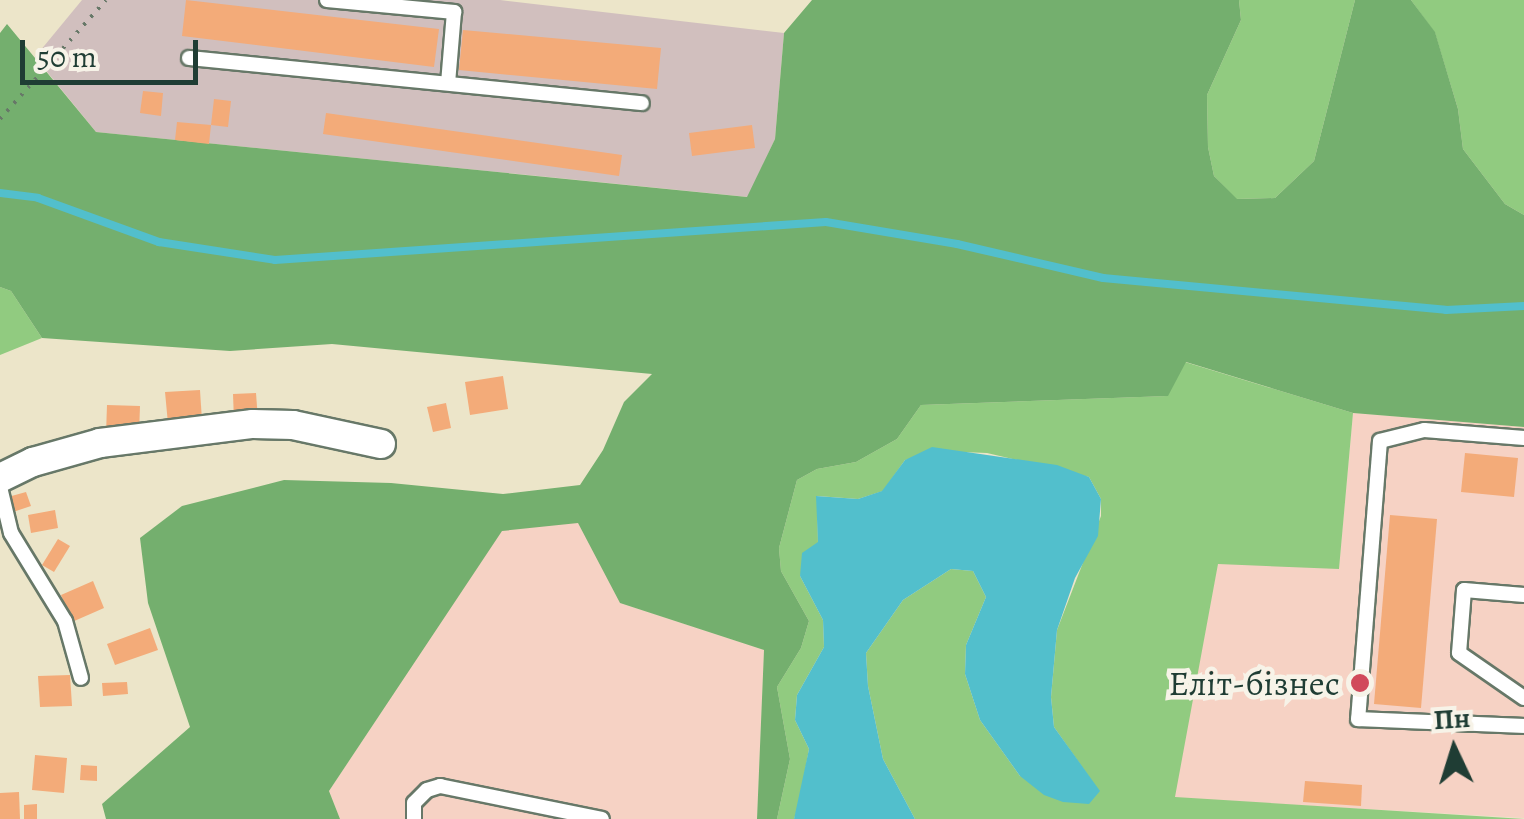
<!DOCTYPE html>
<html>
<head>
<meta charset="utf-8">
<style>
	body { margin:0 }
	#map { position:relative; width:1524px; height:819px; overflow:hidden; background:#ece5c9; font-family:Alegreya,serif }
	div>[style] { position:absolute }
	.built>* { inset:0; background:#f6d2c4 }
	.industrial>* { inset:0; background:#d1bfbe }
	.green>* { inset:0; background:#91cb80 }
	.forest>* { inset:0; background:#74af6e }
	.water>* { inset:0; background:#52bfcc }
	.stream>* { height:8px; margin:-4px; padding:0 4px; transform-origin:4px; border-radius:4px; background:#52bfcc }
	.building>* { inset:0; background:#f3ab79 }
	.path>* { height:4px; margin-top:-2px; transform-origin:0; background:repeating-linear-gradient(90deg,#677868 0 2.5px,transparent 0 10.5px) }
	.roads { filter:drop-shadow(2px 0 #677868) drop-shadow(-2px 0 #677868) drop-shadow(0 2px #677868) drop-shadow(0 -2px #677868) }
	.lane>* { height:14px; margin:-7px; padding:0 7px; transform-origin:7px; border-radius:7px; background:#fff }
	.street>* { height:28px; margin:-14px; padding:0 14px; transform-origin:14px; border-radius:14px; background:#fff }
	.dots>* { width:28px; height:28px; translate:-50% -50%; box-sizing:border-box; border:5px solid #f7f3e8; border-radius:50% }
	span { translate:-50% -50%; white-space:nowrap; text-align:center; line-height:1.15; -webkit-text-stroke:9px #f7f3e8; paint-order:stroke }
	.poi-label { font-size:35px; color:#1f3d34 }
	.right { translate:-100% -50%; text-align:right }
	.north { position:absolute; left:1404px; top:699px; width:100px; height:100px; -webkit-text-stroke:8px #f7f3e8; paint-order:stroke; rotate:356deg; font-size:28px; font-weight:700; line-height:40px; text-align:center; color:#1f3d34 }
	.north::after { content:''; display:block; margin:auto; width:35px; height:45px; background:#1f3d34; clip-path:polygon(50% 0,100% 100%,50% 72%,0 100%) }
	.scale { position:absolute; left:20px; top:40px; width:178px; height:45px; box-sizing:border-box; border:5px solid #1f3d34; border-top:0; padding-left:12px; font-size:30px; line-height:35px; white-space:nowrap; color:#1f3d34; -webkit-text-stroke:8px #f7f3e8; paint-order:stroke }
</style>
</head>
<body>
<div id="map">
	<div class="built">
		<div style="clip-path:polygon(1353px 413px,1524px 427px,1524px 818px,1174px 798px,1218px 563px,1339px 568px)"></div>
		<div style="clip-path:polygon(579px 522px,620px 603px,764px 650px,757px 819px,340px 819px,329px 791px,502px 530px)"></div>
	</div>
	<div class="industrial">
		<div style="clip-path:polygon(82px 0,500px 0,784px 33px,775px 139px,748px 197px,96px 132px,35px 57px)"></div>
	</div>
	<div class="green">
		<div style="clip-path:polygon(1239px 0,1355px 0,1314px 161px,1275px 198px,1236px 199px,1214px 176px,1208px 147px,1207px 95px,1241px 20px)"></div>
		<div style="clip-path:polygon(1411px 0,1524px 0,1524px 215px,1505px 204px,1463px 149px,1458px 109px,1435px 33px)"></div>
		<div style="clip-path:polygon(0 287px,11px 291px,42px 338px,0 355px)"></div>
		<div style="clip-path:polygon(1185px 362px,1353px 413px,1339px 569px,1218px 564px,1175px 797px,1524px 819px,915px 819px,883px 759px,868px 686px,866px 653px,903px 600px,951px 569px,973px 571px,986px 597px,966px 645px,965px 674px,980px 720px,1020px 776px,1099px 791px,1054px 727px,1051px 697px,1057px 630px,1101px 516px,1101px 499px,1089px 477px,987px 453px,961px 452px,905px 460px,883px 491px,858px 499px,817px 496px,818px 543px,800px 576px,823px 620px,824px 647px,797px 695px,795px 720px,809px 749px,799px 804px,794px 819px,777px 819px,790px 759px,777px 687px,801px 648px,809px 621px,781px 571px,779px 548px,797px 480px,817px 469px,856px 462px,897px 439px,921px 405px,1167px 396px)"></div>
	</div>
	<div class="forest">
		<div style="clip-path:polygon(812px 0,1239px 0,1241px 20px,1207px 95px,1208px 147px,1214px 176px,1237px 199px,1275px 198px,1314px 161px,1355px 0,1411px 0,1435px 32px,1458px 109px,1463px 149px,1505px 204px,1524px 215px,1524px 427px,1353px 413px,1186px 362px,1168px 396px,921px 405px,897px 439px,856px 462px,817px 469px,797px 480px,779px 548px,781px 571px,809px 621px,801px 648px,777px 687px,790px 759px,777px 819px,757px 819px,764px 650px,620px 603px,578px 523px,502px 531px,329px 791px,340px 819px,106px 819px,102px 804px,190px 727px,148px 603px,140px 538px,182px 506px,284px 480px,391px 483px,503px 494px,580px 485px,603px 450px,624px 402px,652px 374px,332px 344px,230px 351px,42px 338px,11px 291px,0 287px,0 33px,7px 24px,96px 132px,747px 197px,775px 139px,784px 33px)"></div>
	</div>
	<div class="water">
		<div style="clip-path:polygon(932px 447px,1057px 465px,1089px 477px,1101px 499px,1098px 536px,1075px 578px,1057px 630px,1051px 697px,1054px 727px,1100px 791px,1089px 804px,1063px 802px,1044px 795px,1020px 776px,980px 720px,965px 674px,966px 645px,986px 597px,973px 571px,951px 569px,903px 600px,866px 653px,868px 686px,883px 759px,915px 819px,794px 819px,809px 749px,795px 720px,797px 695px,824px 647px,823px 620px,800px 576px,802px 553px,818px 542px,816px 496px,858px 499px,882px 491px,905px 460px)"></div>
	</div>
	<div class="stream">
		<div style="left:0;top:193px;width:38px;rotate:7deg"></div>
		<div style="left:38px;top:198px;width:129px;rotate:20deg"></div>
		<div style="left:159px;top:242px;width:117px;rotate:8.8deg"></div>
		<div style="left:275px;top:260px;width:552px;rotate:-3.95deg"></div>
		<div style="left:826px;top:222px;width:133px;rotate:9.5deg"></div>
		<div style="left:957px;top:244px;width:150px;rotate:13.1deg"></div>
		<div style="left:1103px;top:278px;width:344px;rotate:5.3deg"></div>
		<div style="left:1446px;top:310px;width:78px;rotate:-2.9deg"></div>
	</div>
	<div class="building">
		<div style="clip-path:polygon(186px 0,439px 29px,434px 67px,182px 36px)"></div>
		<div style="clip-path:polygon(463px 30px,661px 48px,657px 89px,459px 70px)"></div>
		<div style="clip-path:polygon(143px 91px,163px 93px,161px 116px,140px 113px)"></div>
		<div style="clip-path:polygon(214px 99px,231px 101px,228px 127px,211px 125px)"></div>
		<div style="clip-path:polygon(326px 113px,622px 155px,619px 176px,323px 134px)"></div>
		<div style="clip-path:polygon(177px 122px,211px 125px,209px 144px,175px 140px)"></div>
		<div style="clip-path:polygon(752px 125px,755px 148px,692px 156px,689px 133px)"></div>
		<div style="clip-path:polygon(503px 376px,508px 409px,470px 415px,465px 382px)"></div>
		<div style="clip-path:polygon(200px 390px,202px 421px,168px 424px,165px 392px)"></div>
		<div style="clip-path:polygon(256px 393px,258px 420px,234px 421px,233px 394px)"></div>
		<div style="clip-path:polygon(446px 403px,451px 428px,433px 432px,427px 407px)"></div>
		<div style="clip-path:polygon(107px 405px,140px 406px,139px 434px,106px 434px)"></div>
		<div style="clip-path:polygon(1465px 453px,1518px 458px,1514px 497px,1461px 492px)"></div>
		<div style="clip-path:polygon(26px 492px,31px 506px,13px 512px,8px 497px)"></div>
		<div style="clip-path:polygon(55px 510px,58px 528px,31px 533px,28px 515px)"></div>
		<div style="clip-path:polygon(1390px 515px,1437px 519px,1421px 708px,1374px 704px)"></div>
		<div style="clip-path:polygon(58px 539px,70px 546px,54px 572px,42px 565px)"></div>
		<div style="clip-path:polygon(93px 581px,104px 608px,72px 622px,61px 595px)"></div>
		<div style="clip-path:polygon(150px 628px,158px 650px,115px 665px,107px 644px)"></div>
		<div style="clip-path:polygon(70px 675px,72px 706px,40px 707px,38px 676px)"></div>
		<div style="clip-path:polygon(127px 682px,128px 694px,103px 696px,102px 683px)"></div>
		<div style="clip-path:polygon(35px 755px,67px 758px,64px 793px,32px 790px)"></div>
		<div style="clip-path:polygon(81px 765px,97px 766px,97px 781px,80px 780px)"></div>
		<div style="clip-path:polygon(1305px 781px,1362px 785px,1361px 806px,1303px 802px)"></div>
		<div style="clip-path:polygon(19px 792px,20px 819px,0 819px,0 793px)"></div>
		<div style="clip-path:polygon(37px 804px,37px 819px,24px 819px,24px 805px)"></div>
	</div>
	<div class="path">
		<div style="left:0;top:119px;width:159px;rotate:-48.3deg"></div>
	</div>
	<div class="roads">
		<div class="lane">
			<div style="left:327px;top:0;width:128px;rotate:5.4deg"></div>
			<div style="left:454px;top:12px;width:71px;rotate:94.8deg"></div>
			<div style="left:189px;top:58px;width:455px;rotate:5.7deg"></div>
			<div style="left:1524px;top:438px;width:100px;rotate:-175.4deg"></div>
			<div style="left:1424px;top:430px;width:45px;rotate:166deg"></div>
			<div style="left:1380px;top:441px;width:279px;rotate:94.5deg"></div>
			<div style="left:1358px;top:719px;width:166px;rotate:2.4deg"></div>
			<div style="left:0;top:487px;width:47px;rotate:76.6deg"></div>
			<div style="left:11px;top:533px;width:103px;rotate:58.5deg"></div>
			<div style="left:65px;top:621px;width:59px;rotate:74.3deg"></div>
			<div style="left:1524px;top:595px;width:60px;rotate:-175.2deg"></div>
			<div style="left:1464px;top:590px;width:63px;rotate:94.5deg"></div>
			<div style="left:1459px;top:653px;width:79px;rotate:34.7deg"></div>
			<div style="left:414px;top:819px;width:16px;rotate:-90deg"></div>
			<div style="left:414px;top:803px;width:18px;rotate:-45deg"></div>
			<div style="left:427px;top:790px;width:14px;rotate:-17deg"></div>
			<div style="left:440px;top:786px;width:165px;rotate:11.5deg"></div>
		</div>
		<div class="street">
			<div style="left:0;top:478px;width:37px;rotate:-26deg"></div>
			<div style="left:33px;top:462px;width:70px;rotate:-15.8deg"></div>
			<div style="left:100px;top:443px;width:154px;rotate:-7.1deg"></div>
			<div style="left:253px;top:424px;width:40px;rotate:1.4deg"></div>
			<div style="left:293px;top:425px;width:90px;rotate:12.2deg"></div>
		</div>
	</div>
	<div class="dots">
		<div style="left:1360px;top:683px;background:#d1495b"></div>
	</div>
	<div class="poi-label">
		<span class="right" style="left:1340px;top:683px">Еліт-бізнес</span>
	</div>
	<div class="north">Пн</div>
	<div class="scale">50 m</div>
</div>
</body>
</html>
